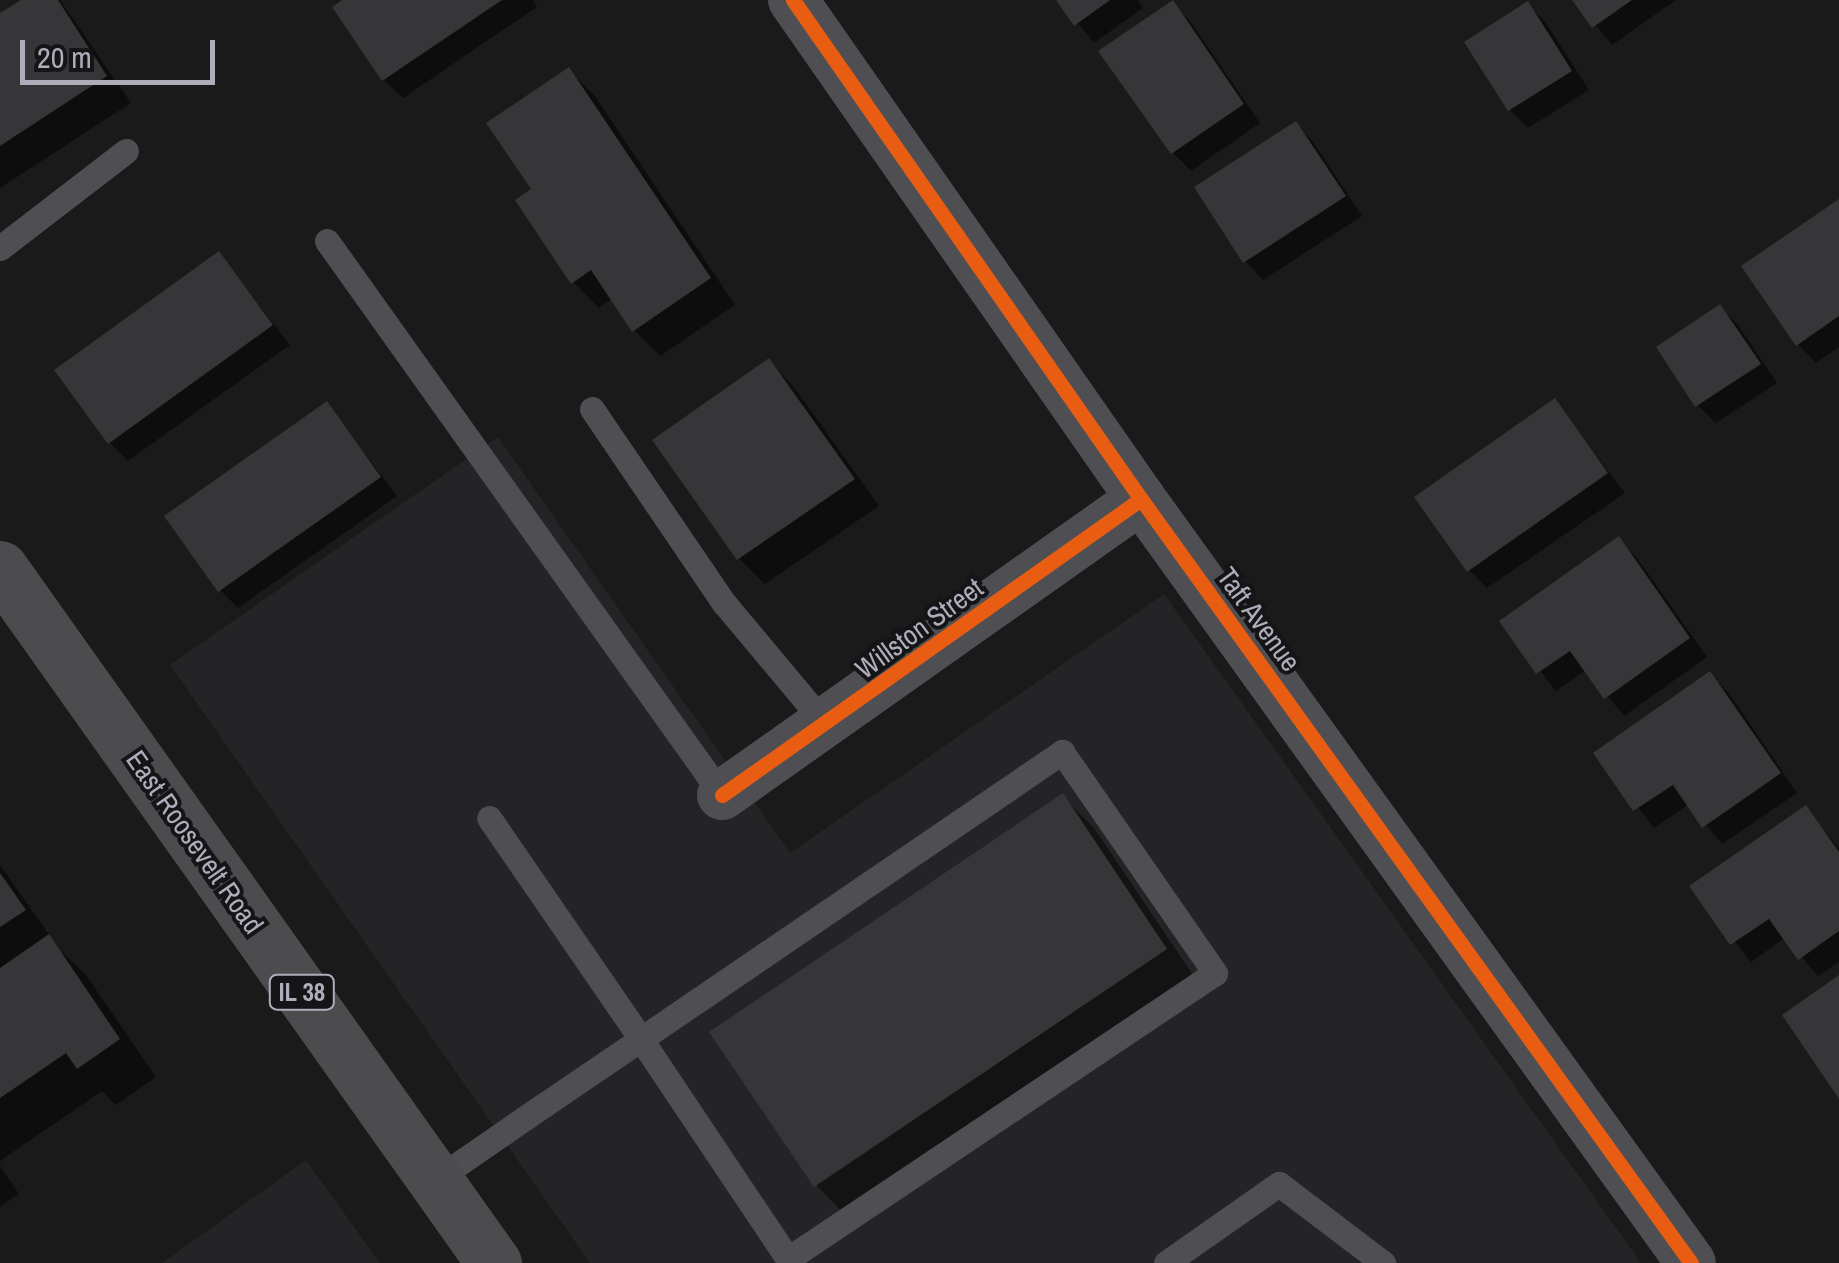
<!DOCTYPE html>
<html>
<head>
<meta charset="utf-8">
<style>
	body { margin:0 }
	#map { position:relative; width:1839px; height:1263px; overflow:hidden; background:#1a1a1a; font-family:"Archivo Narrow",sans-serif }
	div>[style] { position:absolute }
	.built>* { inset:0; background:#242426 }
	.shadow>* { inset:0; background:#0007 }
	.building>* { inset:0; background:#363638 }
	.service>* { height:25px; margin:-12.5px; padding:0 12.5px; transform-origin:12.5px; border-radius:12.5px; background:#4f4f53 }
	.minor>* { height:50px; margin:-25px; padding:0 25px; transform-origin:25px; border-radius:25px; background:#4f4f53 }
	.primary>* { height:55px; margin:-27.5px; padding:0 27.5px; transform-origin:27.5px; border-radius:27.5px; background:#4c4c4f }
	.cycleway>* { height:15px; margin:-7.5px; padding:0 7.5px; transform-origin:7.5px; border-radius:7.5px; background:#e95d12 }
	span { translate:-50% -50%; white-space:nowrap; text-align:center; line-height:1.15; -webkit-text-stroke:8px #151416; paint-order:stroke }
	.shield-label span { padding:2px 8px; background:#151416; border:2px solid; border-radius:8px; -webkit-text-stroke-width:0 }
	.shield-label { font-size:25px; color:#adaeba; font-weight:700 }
	.street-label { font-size:28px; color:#adaeba }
	.scale { position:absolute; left:20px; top:40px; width:195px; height:45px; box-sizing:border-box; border:5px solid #adaeba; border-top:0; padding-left:12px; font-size:30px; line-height:35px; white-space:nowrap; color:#adaeba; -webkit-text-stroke:8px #151416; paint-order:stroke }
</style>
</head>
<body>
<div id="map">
	<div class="built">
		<div style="clip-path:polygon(498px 437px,790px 853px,1164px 594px,1641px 1263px,590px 1263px,170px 665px)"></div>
		<div style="clip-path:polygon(306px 1160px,380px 1263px,162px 1263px)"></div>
	</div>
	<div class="shadow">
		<div style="clip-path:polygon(25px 0,60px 0,131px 103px,0 188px,0 16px)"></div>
		<div style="clip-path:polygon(347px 0,533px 0,537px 7px,403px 98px,384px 80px,336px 7px)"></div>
		<div style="clip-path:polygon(1059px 0,1138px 0,1143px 8px,1094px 43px)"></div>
		<div style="clip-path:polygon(1575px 0,1676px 0,1612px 45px)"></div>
		<div style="clip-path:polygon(1172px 3px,1190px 21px,1260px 123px,1191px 171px,1173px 153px)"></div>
		<div style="clip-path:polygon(1528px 4px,1546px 23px,1589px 90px,1528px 128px,1510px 110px,1468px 43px)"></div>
		<div style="clip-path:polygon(569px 70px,595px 96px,735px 305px,660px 356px,634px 330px,613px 298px,599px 308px,573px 282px,534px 189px)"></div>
		<div style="clip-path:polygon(1296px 124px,1314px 143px,1362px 216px,1263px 280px,1245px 261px)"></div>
		<div style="clip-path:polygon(1839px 202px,1839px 347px,1816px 363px,1798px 344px)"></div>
		<div style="clip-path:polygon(219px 254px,290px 345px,128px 461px,109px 442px)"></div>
		<div style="clip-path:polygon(1720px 307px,1738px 325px,1777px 383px,1716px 423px,1697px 405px)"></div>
		<div style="clip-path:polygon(769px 361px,794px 387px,879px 506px,765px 584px,739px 559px)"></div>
		<div style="clip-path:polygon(1555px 402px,1625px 493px,1487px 588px,1469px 570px)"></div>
		<div style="clip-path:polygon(327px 404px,397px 496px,238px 608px,220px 590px)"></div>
		<div style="clip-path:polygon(1619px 539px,1637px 558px,1707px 657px,1624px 716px,1586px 670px,1556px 691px,1502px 622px)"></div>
		<div style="clip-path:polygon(1710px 675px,1729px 693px,1797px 793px,1722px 844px,1689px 804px,1654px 828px,1596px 753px)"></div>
		<div style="clip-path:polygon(1062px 796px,1094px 828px,1197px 981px,847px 1217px,816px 1185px)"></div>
		<div style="clip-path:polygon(1806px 809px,1839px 848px,1839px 962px,1818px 976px,1785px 938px,1751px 962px,1693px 887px)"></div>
		<div style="clip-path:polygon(0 865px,60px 950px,86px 975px,156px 1077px,116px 1105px,102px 1091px,0 1161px)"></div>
		<div style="clip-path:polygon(0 1166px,19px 1194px,0 1207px)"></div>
	</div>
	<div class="building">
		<div style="clip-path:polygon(21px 0,58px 0,107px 76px,0 146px,0 13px)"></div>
		<div style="clip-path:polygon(342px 0,502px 0,382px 81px,332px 7px)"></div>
		<div style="clip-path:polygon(1056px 0,1110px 0,1074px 26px)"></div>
		<div style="clip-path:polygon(1173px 0,1244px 104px,1171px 154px,1098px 51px)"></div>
		<div style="clip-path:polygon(1572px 0,1632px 0,1592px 28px)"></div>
		<div style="clip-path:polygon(1528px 1px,1572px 71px,1508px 111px,1464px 42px)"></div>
		<div style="clip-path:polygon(569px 67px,711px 278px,632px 332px,591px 270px,571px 284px,515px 200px,531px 189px,486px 123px)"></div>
		<div style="clip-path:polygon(1296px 121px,1346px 196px,1243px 263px,1194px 187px)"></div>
		<div style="clip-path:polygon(1839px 199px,1839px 316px,1796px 346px,1741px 266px)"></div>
		<div style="clip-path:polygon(219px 251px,273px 325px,108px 444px,54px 370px)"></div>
		<div style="clip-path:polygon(1720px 304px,1761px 364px,1695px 407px,1656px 347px)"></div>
		<div style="clip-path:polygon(769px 358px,855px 479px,737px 560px,652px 440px)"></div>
		<div style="clip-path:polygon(1555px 398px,1608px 473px,1467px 572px,1414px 497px)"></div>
		<div style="clip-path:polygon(327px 401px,381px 477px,218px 592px,164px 516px)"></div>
		<div style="clip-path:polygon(1619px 536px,1690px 638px,1604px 699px,1570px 651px,1536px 674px,1499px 621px)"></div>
		<div style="clip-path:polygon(1710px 671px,1781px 773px,1702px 828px,1673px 785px,1633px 811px,1593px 753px)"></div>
		<div style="clip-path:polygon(1063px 793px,1167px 949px,814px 1187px,709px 1032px)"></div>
		<div style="clip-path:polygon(1806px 805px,1839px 852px,1839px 931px,1798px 960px,1769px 919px,1730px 945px,1689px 886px)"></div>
		<div style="clip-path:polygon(0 873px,26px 910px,0 927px)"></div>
		<div style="clip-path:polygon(49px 934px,120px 1039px,77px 1069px,66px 1053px,0 1098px,0 968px)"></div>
		<div style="clip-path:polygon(1839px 975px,1839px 1099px,1782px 1015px)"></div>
	</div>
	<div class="service">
		<div style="left:327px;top:241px;width:680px;rotate:54.51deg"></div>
		<div style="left:0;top:248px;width:159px;rotate:-37.6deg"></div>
		<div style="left:592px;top:409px;width:235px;rotate:55.8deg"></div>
		<div style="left:724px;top:603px;width:158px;rotate:50.1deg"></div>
		<div style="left:435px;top:1180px;width:129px;rotate:-34.6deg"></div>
		<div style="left:541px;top:1107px;width:121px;rotate:-34.2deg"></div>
		<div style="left:641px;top:1039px;width:510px;rotate:-34.28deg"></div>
		<div style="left:1062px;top:752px;width:269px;rotate:55.3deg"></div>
		<div style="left:1215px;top:973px;width:514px;rotate:146.19deg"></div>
		<div style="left:788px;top:1259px;width:265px;rotate:-123.8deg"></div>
		<div style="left:641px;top:1039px;width:268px;rotate:-124.5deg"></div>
		<div style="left:1166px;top:1263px;width:138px;rotate:-35deg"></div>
		<div style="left:1279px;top:1184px;width:131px;rotate:37.2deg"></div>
	</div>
	<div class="minor">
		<div style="left:793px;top:0;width:608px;rotate:55.11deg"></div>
		<div style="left:1141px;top:499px;width:941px;rotate:54.25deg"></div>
		<div style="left:722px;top:795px;width:513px;rotate:-35.24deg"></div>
	</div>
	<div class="primary">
		<div style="left:0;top:568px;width:853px;rotate:54.6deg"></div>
	</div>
	<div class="cycleway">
		<div style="left:793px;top:0;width:608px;rotate:55.11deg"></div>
		<div style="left:1141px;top:499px;width:941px;rotate:54.25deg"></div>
		<div style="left:722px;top:795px;width:513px;rotate:-35.24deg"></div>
	</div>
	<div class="shield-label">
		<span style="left:302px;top:992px">IL 38</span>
	</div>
	<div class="street-label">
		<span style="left:1259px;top:619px;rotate:54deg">Taft Avenue</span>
		<span style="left:919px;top:628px;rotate:-36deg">Willston Street</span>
		<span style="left:195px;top:842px;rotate:55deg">East Roosevelt Road</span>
	</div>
	<div class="scale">20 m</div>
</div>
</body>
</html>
